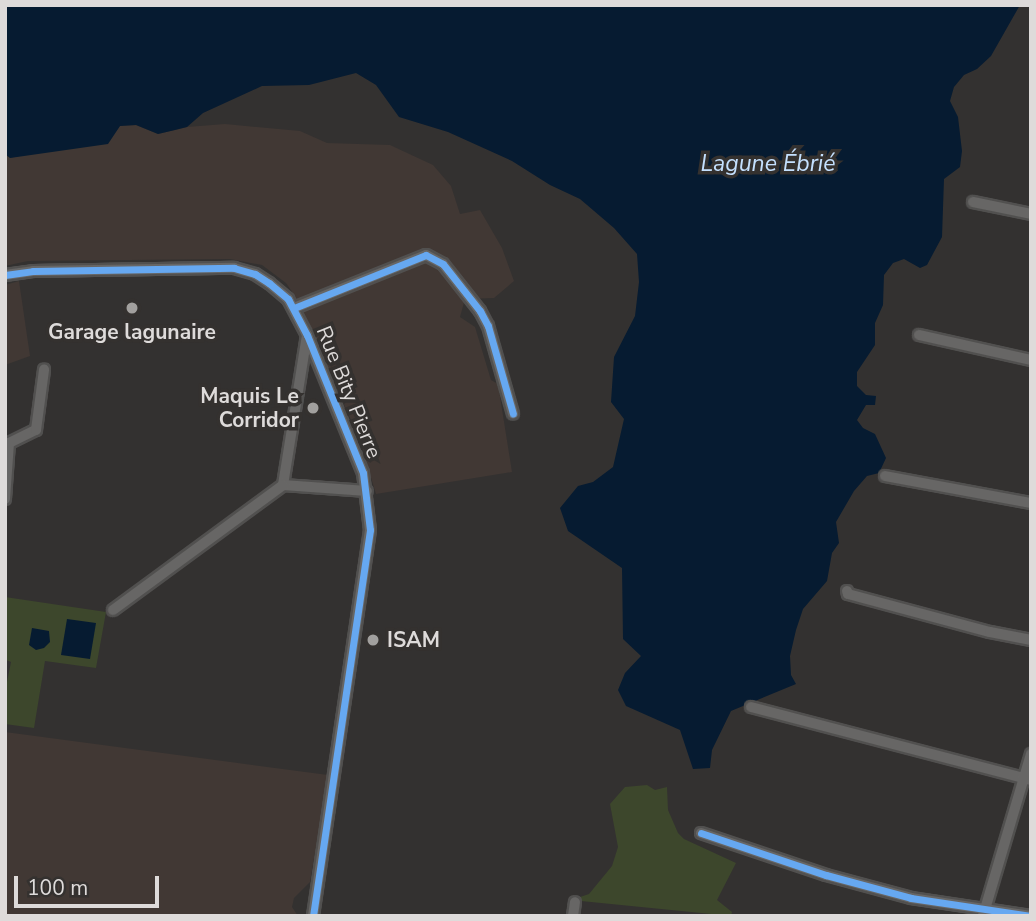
<!DOCTYPE html>
<html>
<head>
<meta charset="utf-8">
<style>
	body { margin:0 }
	#map { position:relative; width:1036px; height:921px; overflow:hidden; background:#333130; font-family:"Nunito Sans",sans-serif }
	div>[style] { position:absolute }
	.built>* { inset:0; background:#413834 }
	.green>* { inset:0; background:#3d472c }
	.water>* { inset:0; background:#061b31 }
	.roads { filter:drop-shadow(2px 0 #51504f) drop-shadow(-2px 0 #51504f) drop-shadow(0 2px #51504f) drop-shadow(0 -2px #51504f) }
	.street>* { height:10px; margin:-5px; padding:0 5px; transform-origin:5px; border-radius:5px; background:#676665 }
	.cycleway>* { height:7px; margin:-3.5px; padding:0 3.5px; transform-origin:3.5px; border-radius:3.5px; background:#66a8f1 }
	.dots>* { width:19px; height:19px; translate:-50% -50%; box-sizing:border-box; border:4px solid #34312f; border-radius:50% }
	span { translate:-50% -50%; white-space:nowrap; text-align:center; line-height:1.15; -webkit-text-stroke:7px #34312f; paint-order:stroke }
	.poi-label { font-size:21px; color:#dedbda; font-weight:700 }
	.right { translate:-100% -50%; text-align:right }
	.left { translate:0 -50%; text-align:left }
	.street-label { font-size:21px; color:#dedbda }
	.water-label { font-size:23px; color:#c4e0fe; font-style:italic }
	.frame { position:absolute; inset:0; border:7px solid #dedbda; pointer-events:none }
	.scale { position:absolute; left:14px; top:876px; width:145px; height:32px; box-sizing:border-box; border:4px solid #dedbda; border-top:0; padding-left:9px; font-size:21px; line-height:24px; white-space:nowrap; color:#dedbda; -webkit-text-stroke:5px #34312f; paint-order:stroke }
</style>
</head>
<body>
<div id="map">
	<div class="built">
		<div style="clip-path:polygon(225px 124px,300px 131px,327px 143px,390px 145px,433px 165px,451px 186px,460px 214px,480px 210px,502px 248px,514px 281px,494px 298px,465px 299px,460px 317px,475px 327px,491px 380px,498px 384px,512px 472px,376px 494px,359px 438px,297px 299px,286px 283px,262px 265px,230px 259px,28px 261px,5px 266px,5px 154px,10px 158px,112px 136px,120px 126px,136px 125px,158px 134px,187px 127px)"></div>
		<div style="clip-path:polygon(19px 281px,30px 356px,5px 365px,5px 285px)"></div>
		<div style="clip-path:polygon(5px 732px,328px 775px,310px 882px,294px 898px,292px 907px,298px 916px,5px 916px)"></div>
	</div>
	<div class="green">
		<div style="clip-path:polygon(5px 597px,106px 612px,96px 668px,45px 661px,34px 728px,5px 724px,5px 692px,11px 662px,6px 660px)"></div>
		<div style="clip-path:polygon(647px 785px,655px 790px,667px 787px,668px 810px,678px 833px,684px 839px,736px 863px,717px 900px,732px 912px,731px 916px,571px 900px,589px 894px,612px 866px,618px 847px,610px 804px,625px 787px)"></div>
	</div>
	<div class="water">
		<div style="clip-path:polygon(5px 5px,1020px 5px,991px 56px,977px 69px,964px 75px,954px 87px,950px 101px,958px 117px,962px 151px,960px 167px,944px 179px,942px 237px,927px 265px,920px 268px,904px 259px,893px 263px,884px 275px,883px 305px,875px 323px,875px 345px,857px 372px,857px 386px,866px 395px,876px 396px,875px 405px,866px 405px,857px 420px,863px 428px,875px 434px,886px 458px,879px 473px,867px 476px,854px 491px,836px 522px,839px 543px,832px 553px,827px 581px,803px 609px,796px 630px,790px 656px,791px 675px,796px 684px,731px 711px,712px 750px,710px 768px,693px 769px,680px 730px,626px 706px,618px 690px,625px 673px,641px 656px,623px 639px,622px 568px,568px 531px,560px 508px,578px 486px,593px 482px,613px 467px,624px 419px,611px 402px,614px 357px,635px 316px,639px 282px,637px 254px,614px 228px,580px 199px,550px 185px,512px 161px,448px 132px,399px 117px,376px 85px,356px 73px,309px 85px,262px 86px,203px 113px,187px 127px,175px 130px,158px 134px,136px 125px,120px 126px,108px 144px,10px 158px,5px 154px)"></div>
		<div style="clip-path:polygon(67px 619px,96px 623px,90px 659px,61px 655px)"></div>
		<div style="clip-path:polygon(32px 628px,49px 631px,50px 642px,44px 648px,36px 650px,29px 645px)"></div>
	</div>
	<div class="roads">
		<div class="street">
			<div style="left:973px;top:202px;width:59px;rotate:11.7deg"></div>
			<div style="left:5px;top:275px;width:28px;rotate:-8deg"></div>
			<div style="left:33px;top:271px;width:201px;rotate:-0.9deg"></div>
			<div style="left:234px;top:268px;width:22px;rotate:16deg"></div>
			<div style="left:255px;top:274px;width:17px;rotate:33deg"></div>
			<div style="left:269px;top:283px;width:25px;rotate:40deg"></div>
			<div style="left:288px;top:299px;width:41px;rotate:62.2deg"></div>
			<div style="left:307px;top:335px;width:149px;rotate:67.9deg"></div>
			<div style="left:363px;top:473px;width:57px;rotate:83deg"></div>
			<div style="left:370px;top:530px;width:390px;rotate:98.4deg"></div>
			<div style="left:294px;top:308px;width:142px;rotate:-21.9deg"></div>
			<div style="left:426px;top:255px;width:19px;rotate:28deg"></div>
			<div style="left:443px;top:264px;width:60px;rotate:51.8deg"></div>
			<div style="left:480px;top:311px;width:17px;rotate:62deg"></div>
			<div style="left:488px;top:326px;width:91px;rotate:74.1deg"></div>
			<div style="left:307px;top:335px;width:152px;rotate:99.1deg"></div>
			<div style="left:283px;top:485px;width:84px;rotate:4.1deg"></div>
			<div style="left:919px;top:335px;width:115px;rotate:12.6deg"></div>
			<div style="left:5px;top:443px;width:4px"></div>
			<div style="left:9px;top:443px;width:56px;rotate:94.1deg"></div>
			<div style="left:9px;top:443px;width:30px;rotate:-26deg"></div>
			<div style="left:36px;top:430px;width:61px;rotate:-82.4deg"></div>
			<div style="left:885px;top:476px;width:148px;rotate:10.5deg"></div>
			<div style="left:847px;top:591px;width:3px;rotate:72deg"></div>
			<div style="left:848px;top:594px;width:147px;rotate:15deg"></div>
			<div style="left:990px;top:632px;width:42px;rotate:11deg"></div>
			<div style="left:113px;top:610px;width:211px;rotate:-36.3deg"></div>
			<div style="left:751px;top:707px;width:289px;rotate:14.6deg"></div>
			<div style="left:701px;top:833px;width:132px;rotate:18.6deg"></div>
			<div style="left:826px;top:875px;width:88px;rotate:15.1deg"></div>
			<div style="left:911px;top:898px;width:121px;rotate:8.5deg"></div>
			<div style="left:573px;top:916px;width:14px;rotate:-82deg"></div>
			<div style="left:983px;top:916px;width:169px;rotate:-73.5deg"></div>
		</div>
	</div>
	<div class="cycleway">
		<div style="left:5px;top:275px;width:28px;rotate:-8deg"></div>
		<div style="left:33px;top:271px;width:201px;rotate:-0.9deg"></div>
		<div style="left:234px;top:268px;width:22px;rotate:16deg"></div>
		<div style="left:255px;top:274px;width:17px;rotate:33deg"></div>
		<div style="left:269px;top:283px;width:25px;rotate:40deg"></div>
		<div style="left:288px;top:299px;width:41px;rotate:62.2deg"></div>
		<div style="left:307px;top:335px;width:149px;rotate:67.9deg"></div>
		<div style="left:363px;top:473px;width:57px;rotate:83deg"></div>
		<div style="left:370px;top:530px;width:390px;rotate:98.4deg"></div>
		<div style="left:294px;top:308px;width:142px;rotate:-21.9deg"></div>
		<div style="left:426px;top:255px;width:19px;rotate:28deg"></div>
		<div style="left:443px;top:264px;width:60px;rotate:51.8deg"></div>
		<div style="left:480px;top:311px;width:17px;rotate:62deg"></div>
		<div style="left:488px;top:326px;width:91px;rotate:74.1deg"></div>
		<div style="left:701px;top:833px;width:132px;rotate:18.6deg"></div>
		<div style="left:826px;top:875px;width:88px;rotate:15.1deg"></div>
		<div style="left:911px;top:898px;width:121px;rotate:8.5deg"></div>
	</div>
	<div class="dots">
		<div style="left:132px;top:308px;background:#a2a09e"></div>
		<div style="left:313px;top:408px;background:#a2a09e"></div>
		<div style="left:373px;top:640px;background:#a2a09e"></div>
	</div>
	<div class="poi-label">
		<span style="left:132px;top:332px">Garage lagunaire</span>
		<span class="right" style="left:299px;top:408px">Maquis Le<br>Corridor</span>
		<span class="left" style="left:387px;top:640px">ISAM</span>
	</div>
	<div class="street-label">
		<span style="left:349px;top:392px;rotate:68deg">Rue Bity Pierre</span>
	</div>
	<div class="water-label">
		<span style="left:768px;top:164px">Lagune Ébrié</span>
	</div>
	<div class="frame"></div>
	<div class="scale">100 m</div>
</div>
</body>
</html>
